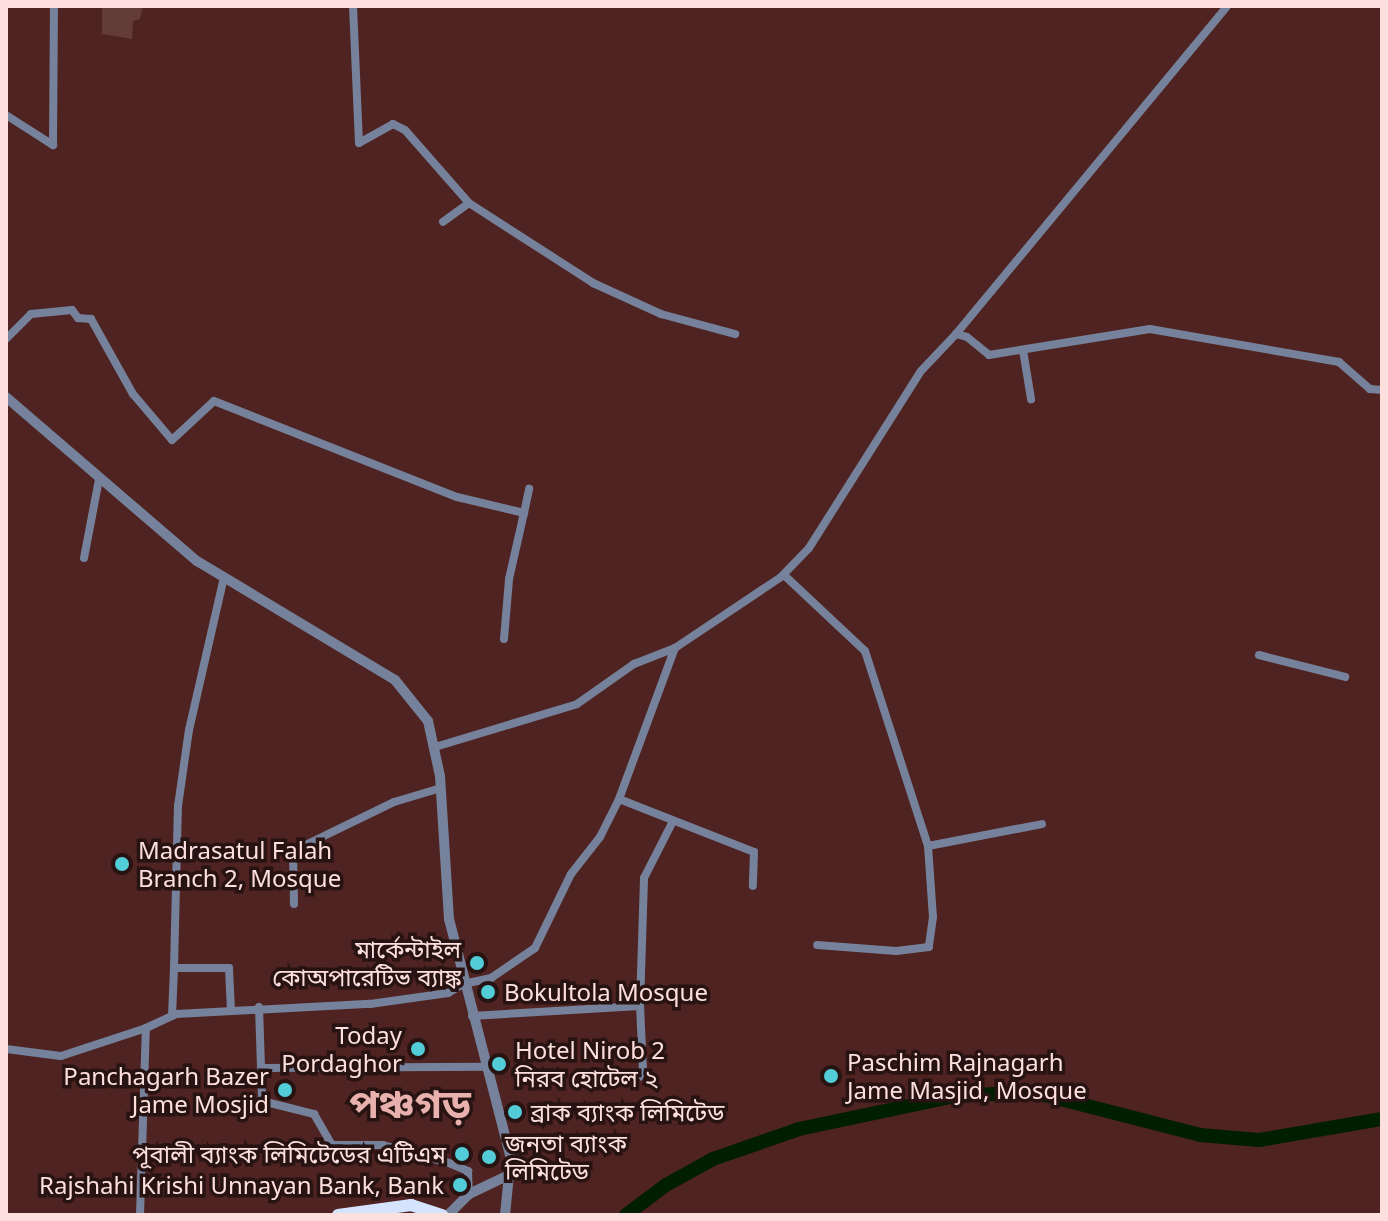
<!DOCTYPE html>
<html>
<head>
<meta charset="utf-8">
<style>
	body { margin:0 }
	#map { position:relative; width:1388px; height:1221px; overflow:hidden; background:#4e2321; font-family:"Noto Sans","Noto Sans Bengali",sans-serif }
	div>[style] { position:absolute }
	.green>* { inset:0; background:#633c3a }
	.river>* { height:14px; margin:-7px; padding:0 7px; transform-origin:7px; border-radius:7px; background:#001e00 }
	.minor>* { height:8px; margin:-4px; padding:0 4px; transform-origin:4px; border-radius:4px; background:#76829b }
	.tertiary>* { height:10px; margin:-5px; padding:0 5px; transform-origin:5px; border-radius:5px; background:#76829b }
	.trunk>* { height:12px; margin:-6px; padding:0 6px; transform-origin:6px; border-radius:6px; background:#d5e3fe }
	.dots>* { width:22px; height:22px; translate:-50% -50%; box-sizing:border-box; border:4px solid #271312; border-radius:50% }
	span { translate:-50% -50%; white-space:nowrap; text-align:center; line-height:1.15; -webkit-text-stroke:7px #271312; paint-order:stroke }
	.poi-label { font-size:24px; color:#fde0dd }
	.left { translate:0 -50%; text-align:left }
	.right { translate:-100% -50%; text-align:right }
	.town-label { font-size:40px; color:#e9b1ad; font-weight:700 }
	.frame { position:absolute; inset:0; border:8px solid #fde0dd; pointer-events:none }
</style>
</head>
<body>
<div id="map">
	<div class="green">
		<div style="clip-path:polygon(102px 6px,143px 6px,140px 19px,133px 21px,132px 39px,102px 34px)"></div>
	</div>
	<div class="river">
		<div style="left:626px;top:1215px;width:50px;rotate:-36.9deg"></div>
		<div style="left:666px;top:1185px;width:54px;rotate:-29deg"></div>
		<div style="left:713px;top:1159px;width:91px;rotate:-19.2deg"></div>
		<div style="left:799px;top:1129px;width:160px;rotate:-11.9deg"></div>
		<div style="left:956px;top:1096px;width:77px;rotate:-3deg"></div>
		<div style="left:1033px;top:1092px;width:172px;rotate:14.4deg"></div>
		<div style="left:1200px;top:1135px;width:59px;rotate:4.8deg"></div>
		<div style="left:1259px;top:1140px;width:125px;rotate:-9.7deg"></div>
	</div>
	<div class="minor">
		<div style="left:353px;top:6px;width:137px;rotate:87.5deg"></div>
		<div style="left:359px;top:143px;width:39px;rotate:-29deg"></div>
		<div style="left:393px;top:124px;width:13px;rotate:27deg"></div>
		<div style="left:405px;top:130px;width:97px;rotate:48.8deg"></div>
		<div style="left:469px;top:203px;width:32px;rotate:144deg"></div>
		<div style="left:6px;top:115px;width:56px;rotate:32.6deg"></div>
		<div style="left:53px;top:145px;width:139px;rotate:-89.6deg"></div>
		<div style="left:469px;top:203px;width:148px;rotate:32.8deg"></div>
		<div style="left:593px;top:283px;width:75px;rotate:24.5deg"></div>
		<div style="left:661px;top:314px;width:77px;rotate:15.1deg"></div>
		<div style="left:956px;top:334px;width:425px;rotate:-50.4deg"></div>
		<div style="left:6px;top:339px;width:35px;rotate:-45deg"></div>
		<div style="left:31px;top:314px;width:41px;rotate:-5.6deg"></div>
		<div style="left:72px;top:310px;width:10px;rotate:53deg"></div>
		<div style="left:78px;top:318px;width:13px;rotate:4deg"></div>
		<div style="left:91px;top:319px;width:86px;rotate:60.8deg"></div>
		<div style="left:133px;top:394px;width:60px;rotate:49.7deg"></div>
		<div style="left:172px;top:440px;width:57px;rotate:-42.9deg"></div>
		<div style="left:214px;top:401px;width:261px;rotate:21.6deg"></div>
		<div style="left:457px;top:497px;width:69px;rotate:13.4deg"></div>
		<div style="left:524px;top:513px;width:25px;rotate:-78deg"></div>
		<div style="left:1023px;top:350px;width:50px;rotate:80.7deg"></div>
		<div style="left:84px;top:558px;width:80px;rotate:-79.2deg"></div>
		<div style="left:784px;top:575px;width:111px;rotate:43.2deg"></div>
		<div style="left:865px;top:651px;width:205px;rotate:72.1deg"></div>
		<div style="left:928px;top:846px;width:71px;rotate:86deg"></div>
		<div style="left:933px;top:917px;width:30px;rotate:98deg"></div>
		<div style="left:929px;top:947px;width:33px;rotate:173deg"></div>
		<div style="left:896px;top:951px;width:79px;rotate:-175.7deg"></div>
		<div style="left:504px;top:639px;width:60px;rotate:-85.2deg"></div>
		<div style="left:509px;top:579px;width:68px;rotate:-77.2deg"></div>
		<div style="left:1259px;top:655px;width:89px;rotate:14.3deg"></div>
		<div style="left:435px;top:747px;width:148px;rotate:-16.8deg"></div>
		<div style="left:577px;top:704px;width:70px;rotate:-35.1deg"></div>
		<div style="left:634px;top:664px;width:44px;rotate:-21.3deg"></div>
		<div style="left:619px;top:799px;width:161px;rotate:-69.7deg"></div>
		<div style="left:675px;top:648px;width:128px;rotate:-33.8deg"></div>
		<div style="left:781px;top:577px;width:40px;rotate:-46deg"></div>
		<div style="left:809px;top:548px;width:209px;rotate:-57.7deg"></div>
		<div style="left:921px;top:371px;width:51px;rotate:-46.6deg"></div>
		<div style="left:956px;top:334px;width:11px;rotate:15deg"></div>
		<div style="left:967px;top:337px;width:28px;rotate:39deg"></div>
		<div style="left:989px;top:355px;width:163px;rotate:-9.2deg"></div>
		<div style="left:1150px;top:329px;width:192px;rotate:9.9deg"></div>
		<div style="left:1339px;top:362px;width:41px;rotate:41.1deg"></div>
		<div style="left:1370px;top:389px;width:12px;rotate:5deg"></div>
		<div style="left:928px;top:846px;width:116px;rotate:-10.9deg"></div>
		<div style="left:294px;top:904px;width:53px;rotate:-91.1deg"></div>
		<div style="left:293px;top:851px;width:112px;rotate:-25.9deg"></div>
		<div style="left:394px;top:802px;width:49px;rotate:-16.6deg"></div>
		<div style="left:174px;top:968px;width:162px;rotate:-88.6deg"></div>
		<div style="left:178px;top:806px;width:77px;rotate:-81.8deg"></div>
		<div style="left:189px;top:730px;width:157px;rotate:-77.1deg"></div>
		<div style="left:259px;top:1007px;width:61px;rotate:88.1deg"></div>
		<div style="left:261px;top:1068px;width:226px;rotate:-0.3deg"></div>
		<div style="left:172px;top:1016px;width:48px;rotate:-87.6deg"></div>
		<div style="left:174px;top:968px;width:55px"></div>
		<div style="left:229px;top:968px;width:42px;rotate:87.3deg"></div>
		<div style="left:472px;top:1016px;width:168px;rotate:-3.4deg"></div>
		<div style="left:640px;top:1006px;width:128px;rotate:-88.2deg"></div>
		<div style="left:644px;top:878px;width:64px;rotate:-63deg"></div>
		<div style="left:6px;top:1049px;width:55px;rotate:7.3deg"></div>
		<div style="left:61px;top:1056px;width:89px;rotate:-18.2deg"></div>
		<div style="left:261px;top:1068px;width:33px;rotate:88deg"></div>
		<div style="left:262px;top:1101px;width:54px;rotate:14deg"></div>
		<div style="left:314px;top:1114px;width:36px;rotate:60deg"></div>
		<div style="left:332px;top:1145px;width:51px"></div>
		<div style="left:383px;top:1145px;width:68px;rotate:15.3deg"></div>
		<div style="left:449px;top:1163px;width:21px;rotate:23deg"></div>
		<div style="left:468px;top:1171px;width:23px;rotate:88deg"></div>
		<div style="left:610px;top:1077px;width:29px"></div>
		<div style="left:639px;top:1077px;width:7px;rotate:-56deg"></div>
		<div style="left:643px;top:1071px;width:65px;rotate:-92.6deg"></div>
		<div style="left:140px;top:1215px;width:187px;rotate:-88.2deg"></div>
		<div style="left:146px;top:1028px;width:33px;rotate:-25deg"></div>
		<div style="left:176px;top:1014px;width:194px;rotate:-3deg"></div>
		<div style="left:370px;top:1004px;width:79px;rotate:-8deg"></div>
		<div style="left:448px;top:993px;width:17px;rotate:-31deg"></div>
		<div style="left:463px;top:984px;width:29px;rotate:-12deg"></div>
		<div style="left:491px;top:978px;width:53px;rotate:-34.3deg"></div>
		<div style="left:535px;top:948px;width:82px;rotate:-64.1deg"></div>
		<div style="left:571px;top:874px;width:47px;rotate:-51.9deg"></div>
		<div style="left:600px;top:837px;width:42px;rotate:-63.4deg"></div>
		<div style="left:619px;top:799px;width:145px;rotate:21.4deg"></div>
		<div style="left:754px;top:852px;width:34px;rotate:92deg"></div>
	</div>
	<div class="tertiary">
		<div style="left:6px;top:397px;width:252px;rotate:40.7deg"></div>
		<div style="left:197px;top:561px;width:231px;rotate:31deg"></div>
		<div style="left:395px;top:680px;width:53px;rotate:51.2deg"></div>
		<div style="left:428px;top:721px;width:56px;rotate:77.7deg"></div>
		<div style="left:440px;top:776px;width:143px;rotate:86.4deg"></div>
		<div style="left:449px;top:919px;width:247px;rotate:75.5deg"></div>
		<div style="left:511px;top:1158px;width:17px;rotate:97deg"></div>
		<div style="left:509px;top:1175px;width:44px;rotate:154.6deg"></div>
		<div style="left:469px;top:1194px;width:30px;rotate:135deg"></div>
		<div style="left:505px;top:1215px;width:40px;rotate:-84.3deg"></div>
	</div>
	<div class="trunk">
		<div style="left:338px;top:1215px;width:74px;rotate:-7.8deg"></div>
		<div style="left:411px;top:1205px;width:33px;rotate:18deg"></div>
	</div>
	<div class="dots">
		<div style="left:122px;top:864px;background:#52ccd6"></div>
		<div style="left:477px;top:963px;background:#52ccd6"></div>
		<div style="left:488px;top:992px;background:#52ccd6"></div>
		<div style="left:418px;top:1049px;background:#52ccd6"></div>
		<div style="left:499px;top:1064px;background:#52ccd6"></div>
		<div style="left:831px;top:1076px;background:#52ccd6"></div>
		<div style="left:285px;top:1090px;background:#52ccd6"></div>
		<div style="left:515px;top:1112px;background:#52ccd6"></div>
		<div style="left:462px;top:1154px;background:#52ccd6"></div>
		<div style="left:489px;top:1157px;background:#52ccd6"></div>
		<div style="left:460px;top:1185px;background:#52ccd6"></div>
	</div>
	<div class="poi-label">
		<span class="left" style="left:138px;top:864px">Madrasatul Falah<br>Branch 2, Mosque</span>
		<span class="right" style="left:461px;top:963px">মার্কেন্টাইল<br>কোঅপারেটিভ ব্যাঙ্ক</span>
		<span class="left" style="left:504px;top:992px">Bokultola Mosque</span>
		<span class="right" style="left:402px;top:1049px">Today<br>Pordaghor</span>
		<span class="left" style="left:515px;top:1064px">Hotel Nirob 2<br>নিরব হোটেল ২</span>
		<span class="left" style="left:847px;top:1076px">Paschim Rajnagarh<br>Jame Masjid, Mosque</span>
		<span class="right" style="left:269px;top:1090px">Panchagarh Bazer<br>Jame Mosjid</span>
		<span class="left" style="left:531px;top:1112px">ব্রাক ব্যাংক লিমিটেড</span>
		<span class="left" style="left:505px;top:1157px">জনতা ব্যাংক<br>লিমিটেড</span>
		<span class="right" style="left:446px;top:1154px">পূবালী ব্যাংক লিমিটেডের এটিএম</span>
		<span class="right" style="left:444px;top:1185px">Rajshahi Krishi Unnayan Bank, Bank</span>
	</div>
	<div class="town-label">
		<span style="left:410px;top:1103px">পঞ্চগড়</span>
	</div>
	<div class="frame"></div>
</div>
</body>
</html>
